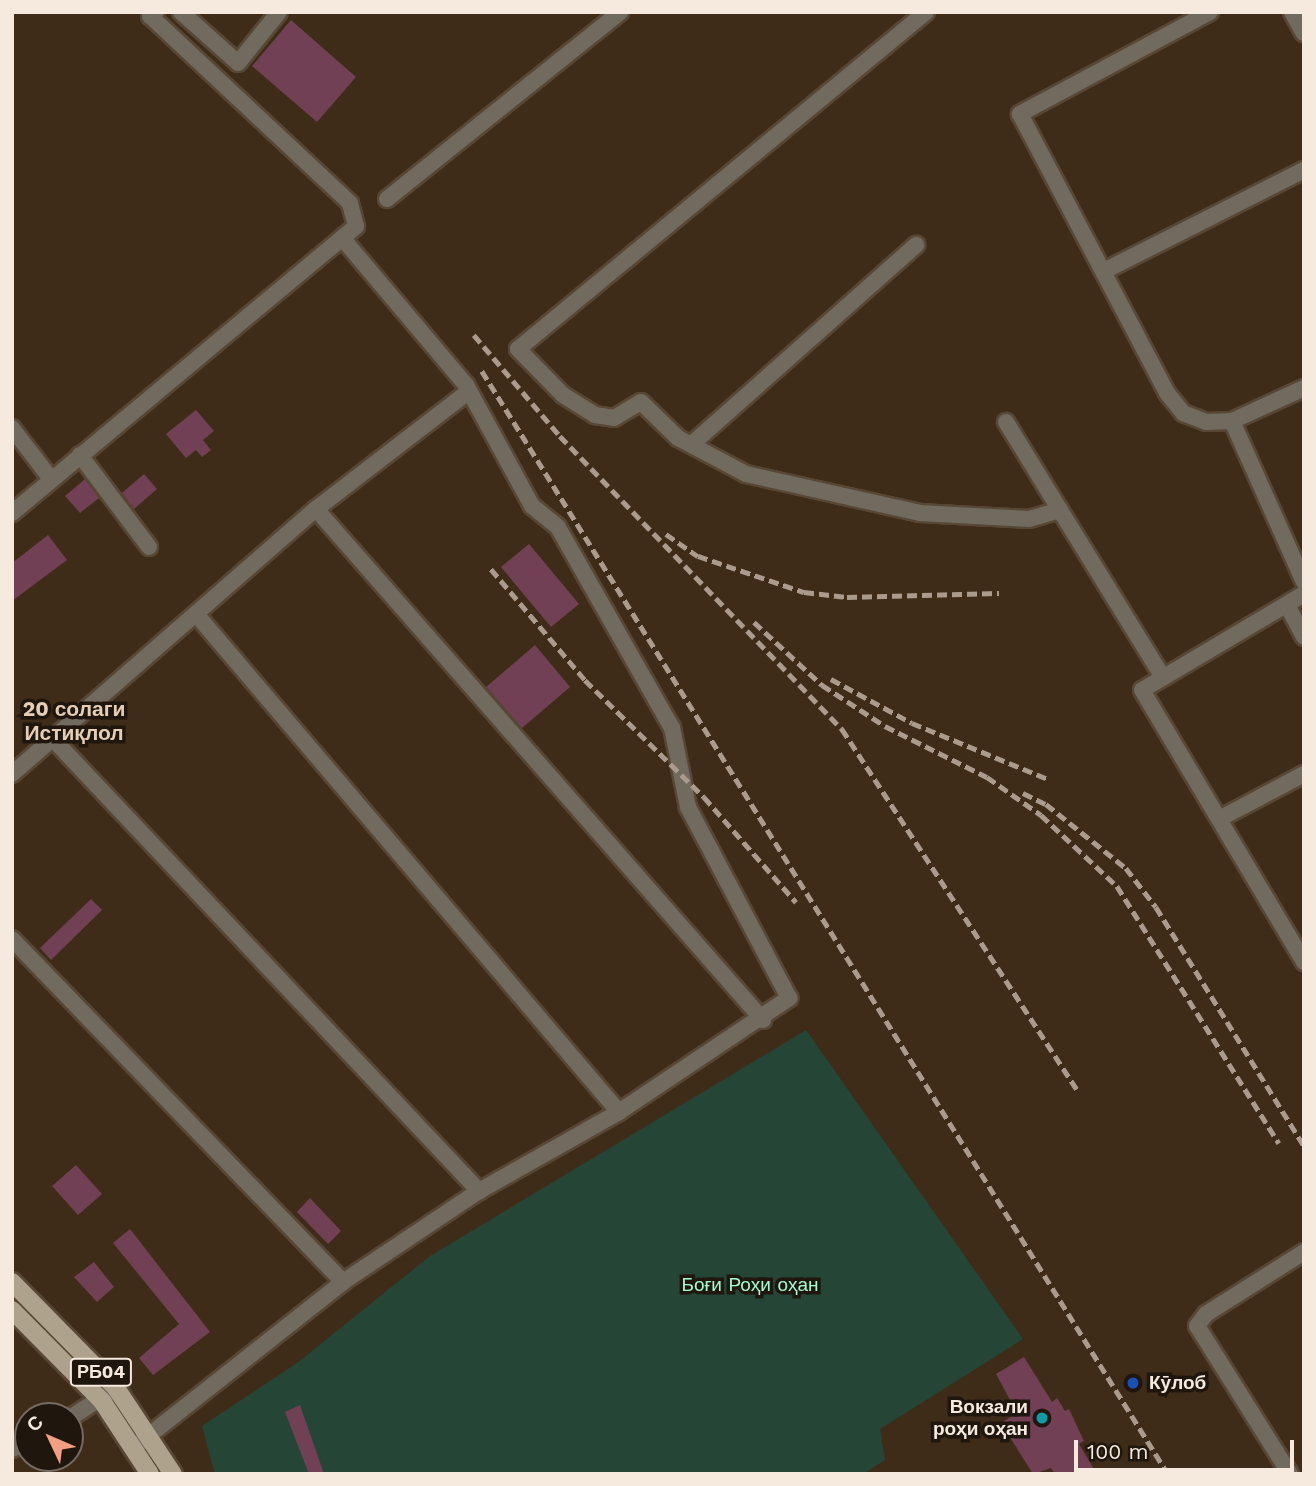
<!DOCTYPE html>
<html>
<head>
<meta charset="utf-8">
<style>
	body { margin:0 }
	#map { position:relative; width:1316px; height:1486px; overflow:hidden; background:#3e2c19; font-family:"Work Sans",sans-serif }
	div>[style] { position:absolute }
	.green>* { inset:0; background:#254537 }
	.building>* { inset:0; background:#714054 }
	.roads { filter:drop-shadow(2px 0 #584735) drop-shadow(-2px 0 #584735) drop-shadow(0 2px #584735) drop-shadow(0 -2px #584735) }
	.minor>* { height:16px; margin:-8px; padding:0 8px; transform-origin:8px; border-radius:8px; background:#706a5f }
	.tertiary>* { height:18px; margin:-9px; padding:0 9px; transform-origin:9px; border-radius:9px; background:#706a5f }
	.primary>* { height:18px; margin:-9px; padding:0 9px; transform-origin:9px; border-radius:9px; background:#afa28c }
	.rail>* { height:4.5px; margin-top:-2.25px; transform-origin:0; background:repeating-linear-gradient(90deg,#aa9b8c 0 10px,transparent 0 15px) }
	.dots>* { width:19px; height:19px; translate:-50% -50%; box-sizing:border-box; border:4px solid #1f160e; border-radius:50% }
	span { translate:-50% -50%; white-space:nowrap; text-align:center; line-height:1.15; -webkit-text-stroke:7px #1f160e; paint-order:stroke }
	.shield-label span { padding:2px 5px; background:#1f160e; border:2px solid; border-radius:5px; -webkit-text-stroke-width:0 }
	.shield-label { font-size:18px; color:#f6eade; font-weight:700 }
	.park-label { font-size:19px; color:#a1fad2 }
	.poi-label { font-size:19px; color:#f6eade; font-weight:700 }
	.left { translate:0 -50%; text-align:left }
	.right { translate:-100% -50%; text-align:right }
	.neighbourhood-label { font-size:21px; color:#e5cdb6; font-weight:700 }
	.frame { position:absolute; inset:0; border:14px solid #f6eade; pointer-events:none }
	.north { position:absolute; left:14px; top:1402px; width:70px; height:70px; box-sizing:border-box; background:#1f160e; border:2px solid #756b61; border-radius:50%; rotate:314deg; font-size:19px; font-weight:700; line-height:28px; text-align:center; color:#f6eade }
	.north::after { content:''; display:block; margin:auto; width:24px; height:32px; background:#f39f84; clip-path:polygon(50% 0,100% 100%,50% 72%,0 100%) }
	.scale { position:absolute; left:1074px; top:1440px; width:220px; height:32px; box-sizing:border-box; border:4px solid #f6eade; border-top:0; padding-left:9px; font-size:21px; line-height:24px; white-space:nowrap; color:#f6eade; -webkit-text-stroke:5px #1f160e; paint-order:stroke }
</style>
</head>
<body>
<div id="map">
	<div class="green">
		<div style="clip-path:polygon(806px 1030px,1023px 1339px,880px 1429px,885px 1460px,863px 1474px,215px 1474px,202px 1426px,297px 1363px,430px 1256px)"></div>
	</div>
	<div class="building">
		<div style="clip-path:polygon(291px 20px,356px 77px,317px 122px,252px 66px)"></div>
		<div style="clip-path:polygon(196px 410px,214px 431px,203px 440px,211px 450px,202px 457px,196px 450px,186px 458px,166px 434px)"></div>
		<div style="clip-path:polygon(144px 474px,157px 489px,134px 509px,122px 493px)"></div>
		<div style="clip-path:polygon(85px 479px,99px 498px,80px 513px,65px 496px)"></div>
		<div style="clip-path:polygon(48px 535px,67px 560px,12px 601px,12px 563px)"></div>
		<div style="clip-path:polygon(529px 544px,579px 604px,551px 627px,501px 567px)"></div>
		<div style="clip-path:polygon(535px 645px,570px 687px,522px 728px,486px 687px)"></div>
		<div style="clip-path:polygon(91px 899px,102px 910px,51px 960px,40px 948px)"></div>
		<div style="clip-path:polygon(76px 1165px,102px 1194px,78px 1215px,52px 1186px)"></div>
		<div style="clip-path:polygon(310px 1198px,341px 1231px,328px 1244px,297px 1212px)"></div>
		<div style="clip-path:polygon(130px 1229px,210px 1332px,153px 1375px,139px 1358px,179px 1324px,113px 1243px)"></div>
		<div style="clip-path:polygon(94px 1262px,114px 1287px,97px 1302px,74px 1277px)"></div>
		<div style="clip-path:polygon(1024px 1357px,1052px 1402px,1057px 1398px,1065px 1411px,1069px 1409px,1084px 1441px,1079px 1444px,1097px 1474px,1055px 1474px,1051px 1468px,1033px 1474px,1001px 1423px,1017px 1413px,996px 1374px)"></div>
		<div style="clip-path:polygon(300px 1405px,324px 1474px,309px 1474px,285px 1412px)"></div>
	</div>
	<div class="roads">
		<div class="minor">
			<div style="left:181px;top:12px;width:76px;rotate:41.8deg"></div>
			<div style="left:238px;top:63px;width:65px;rotate:-51.2deg"></div>
			<div style="left:926px;top:12px;width:529px;rotate:140.44deg"></div>
			<div style="left:518px;top:349px;width:64px;rotate:45.6deg"></div>
			<div style="left:563px;top:395px;width:38px;rotate:32deg"></div>
			<div style="left:595px;top:415px;width:19px;rotate:9deg"></div>
			<div style="left:614px;top:418px;width:31px;rotate:-31deg"></div>
			<div style="left:641px;top:402px;width:52px;rotate:44.2deg"></div>
			<div style="left:678px;top:438px;width:77px;rotate:27.9deg"></div>
			<div style="left:746px;top:474px;width:178px;rotate:12.6deg"></div>
			<div style="left:920px;top:513px;width:109px;rotate:3.2deg"></div>
			<div style="left:1029px;top:519px;width:32px;rotate:-16deg"></div>
			<div style="left:1060px;top:510px;width:195px;rotate:58.4deg"></div>
			<div style="left:1210px;top:12px;width:216px;rotate:151.8deg"></div>
			<div style="left:1020px;top:114px;width:315px;rotate:62.2deg"></div>
			<div style="left:1167px;top:393px;width:26px;rotate:51deg"></div>
			<div style="left:1183px;top:413px;width:25px;rotate:21deg"></div>
			<div style="left:1206px;top:422px;width:26px;rotate:-2deg"></div>
			<div style="left:1232px;top:421px;width:176px;rotate:65.9deg"></div>
			<div style="left:387px;top:199px;width:299px;rotate:-38.7deg"></div>
			<div style="left:1104px;top:271px;width:224px;rotate:-26.8deg"></div>
			<div style="left:1232px;top:421px;width:79px;rotate:-24.6deg"></div>
			<div style="left:1006px;top:422px;width:103px;rotate:58.5deg"></div>
			<div style="left:12px;top:428px;width:64px;rotate:52.6deg"></div>
			<div style="left:692px;top:444px;width:300px;rotate:-41.6deg"></div>
			<div style="left:80px;top:455px;width:115px;rotate:53.1deg"></div>
			<div style="left:316px;top:509px;width:679px;rotate:48.82deg"></div>
			<div style="left:12px;top:513px;width:448px;rotate:-39.8deg"></div>
			<div style="left:356px;top:226px;width:24px;rotate:-105deg"></div>
			<div style="left:350px;top:203px;width:274px;rotate:-136.9deg"></div>
			<div style="left:150px;top:16px;width:7px;rotate:-34deg"></div>
			<div style="left:1304px;top:594px;width:188px;rotate:149.3deg"></div>
			<div style="left:1142px;top:690px;width:317px;rotate:59.2deg"></div>
			<div style="left:1287px;top:605px;width:36px;rotate:62deg"></div>
			<div style="left:196px;top:614px;width:653px;rotate:49.66deg"></div>
			<div style="left:52px;top:738px;width:623px;rotate:46.69deg"></div>
			<div style="left:12px;top:774px;width:403px;rotate:-41.1deg"></div>
			<div style="left:316px;top:509px;width:193px;rotate:-37.6deg"></div>
			<div style="left:1219px;top:819px;width:96px;rotate:-27.9deg"></div>
			<div style="left:12px;top:939px;width:477px;rotate:46deg"></div>
			<div style="left:70px;top:1418px;width:55px;rotate:-33.1deg"></div>
			<div style="left:133px;top:1448px;width:268px;rotate:-38.3deg"></div>
			<div style="left:343px;top:1282px;width:164px;rotate:-33.8deg"></div>
			<div style="left:479px;top:1191px;width:161px;rotate:-29.4deg"></div>
			<div style="left:619px;top:1112px;width:205px;rotate:-33.8deg"></div>
			<div style="left:789px;top:998px;width:216px;rotate:-117.9deg"></div>
			<div style="left:688px;top:807px;width:81px;rotate:-101.4deg"></div>
			<div style="left:672px;top:728px;width:231px;rotate:-119.6deg"></div>
			<div style="left:558px;top:527px;width:33px;rotate:-141deg"></div>
			<div style="left:532px;top:506px;width:138px;rotate:-118.6deg"></div>
			<div style="left:466px;top:385px;width:191px;rotate:-130.1deg"></div>
			<div style="left:12px;top:1449px;width:18px;rotate:-27deg"></div>
			<div style="left:1290px;top:1474px;width:175px;rotate:-122.1deg"></div>
			<div style="left:1197px;top:1326px;width:15px;rotate:-53deg"></div>
			<div style="left:1206px;top:1314px;width:116px;rotate:-32.3deg"></div>
		</div>
		<div class="tertiary">
			<div style="left:1293px;top:12px;width:23px;rotate:61deg"></div>
		</div>
		<div class="primary">
			<div style="left:12px;top:1282px;width:148px;rotate:45.5deg"></div>
			<div style="left:116px;top:1388px;width:103px;rotate:56.5deg"></div>
			<div style="left:12px;top:1310px;width:128px;rotate:45.3deg"></div>
			<div style="left:102px;top:1401px;width:87px;rotate:56.7deg"></div>
		</div>
	</div>
	<div class="rail">
		<div style="left:474px;top:335px;width:133px;rotate:49.6deg"></div>
		<div style="left:560px;top:436px;width:407px;rotate:46.1deg"></div>
		<div style="left:842px;top:729px;width:430px;rotate:56.9deg"></div>
		<div style="left:482px;top:371px;width:1299px;rotate:58.12deg"></div>
		<div style="left:666px;top:534px;width:39px;rotate:35deg"></div>
		<div style="left:698px;top:556px;width:112px;rotate:18.8deg"></div>
		<div style="left:804px;top:592px;width:43px;rotate:6.6deg"></div>
		<div style="left:847px;top:597px;width:152px;rotate:-1.5deg"></div>
		<div style="left:491px;top:569px;width:145px;rotate:49.7deg"></div>
		<div style="left:585px;top:680px;width:167px;rotate:44.5deg"></div>
		<div style="left:704px;top:797px;width:140px;rotate:48.8deg"></div>
		<div style="left:754px;top:622px;width:93px;rotate:42.8deg"></div>
		<div style="left:822px;top:685px;width:75px;rotate:33.1deg"></div>
		<div style="left:885px;top:726px;width:114px;rotate:26.6deg"></div>
		<div style="left:987px;top:777px;width:66px;rotate:35.1deg"></div>
		<div style="left:1041px;top:815px;width:104px;rotate:43.1deg"></div>
		<div style="left:1117px;top:886px;width:304px;rotate:57.8deg"></div>
		<div style="left:831px;top:679px;width:92px;rotate:28.5deg"></div>
		<div style="left:912px;top:723px;width:149px;rotate:22.4deg"></div>
		<div style="left:1023px;top:793px;width:25px;rotate:26deg"></div>
		<div style="left:1046px;top:804px;width:102px;rotate:38.7deg"></div>
		<div style="left:1126px;top:868px;width:49px;rotate:52.4deg"></div>
		<div style="left:1156px;top:907px;width:281px;rotate:58.2deg"></div>
	</div>
	<div class="dots">
		<div style="left:1133px;top:1383px;background:#1a4fb4"></div>
		<div style="left:1042px;top:1418px;background:#0f9aa8"></div>
	</div>
	<div class="shield-label">
		<span style="left:101px;top:1372px">РБ04</span>
	</div>
	<div class="park-label">
		<span style="left:750px;top:1285px">Боғи Роҳи оҳан</span>
	</div>
	<div class="poi-label">
		<span class="left" style="left:1149px;top:1383px">Кӯлоб</span>
		<span class="right" style="left:1028px;top:1418px">Вокзали<br>роҳи оҳан</span>
	</div>
	<div class="neighbourhood-label">
		<span style="left:74px;top:721px">20 солаги<br>Истиқлол</span>
	</div>
	<div class="frame"></div>
	<div class="north">С</div>
	<div class="scale">100 m</div>
</div>
</body>
</html>
